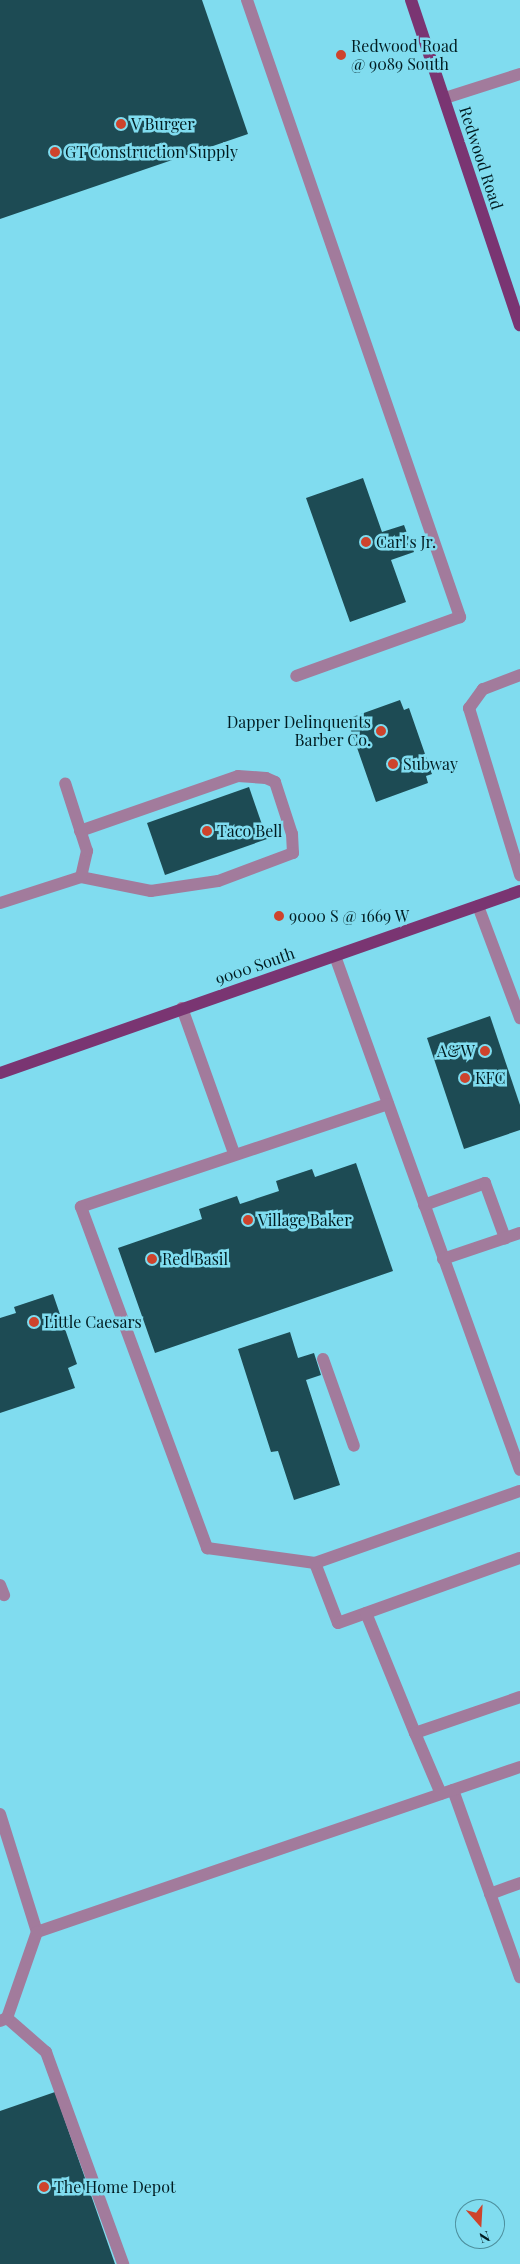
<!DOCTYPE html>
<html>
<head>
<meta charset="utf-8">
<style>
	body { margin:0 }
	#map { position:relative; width:520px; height:2264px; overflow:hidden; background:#80dcef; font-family:"Playfair Display",serif }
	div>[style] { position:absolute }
	.building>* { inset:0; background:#1d4b54 }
	.lane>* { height:12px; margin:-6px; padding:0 6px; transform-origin:6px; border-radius:6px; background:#a27b9c }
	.primary>* { height:12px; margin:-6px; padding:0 6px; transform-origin:6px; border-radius:6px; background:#7a3572 }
	.dots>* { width:14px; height:14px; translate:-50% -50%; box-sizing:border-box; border:2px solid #80dcef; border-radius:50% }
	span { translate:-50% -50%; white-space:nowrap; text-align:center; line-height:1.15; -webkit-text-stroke:5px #80dcef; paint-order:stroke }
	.poi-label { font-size:16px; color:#001c21 }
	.left { translate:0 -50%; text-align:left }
	.right { translate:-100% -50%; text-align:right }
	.street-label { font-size:16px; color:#001c21 }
	.north { position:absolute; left:455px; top:2199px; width:50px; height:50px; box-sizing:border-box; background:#80dcef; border:1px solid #4d8f9d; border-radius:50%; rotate:161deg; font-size:14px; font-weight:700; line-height:20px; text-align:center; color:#001c21 }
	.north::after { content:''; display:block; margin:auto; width:18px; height:22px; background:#ce432c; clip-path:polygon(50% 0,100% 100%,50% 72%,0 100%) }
</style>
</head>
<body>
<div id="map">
	<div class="building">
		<div style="clip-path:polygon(0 0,202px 0,248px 134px,0 219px)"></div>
		<div style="clip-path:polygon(363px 478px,382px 532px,404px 525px,414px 552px,391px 560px,406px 602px,350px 622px,306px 498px)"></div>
		<div style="clip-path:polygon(400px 700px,404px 710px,409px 708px,432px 774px,426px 776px,428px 783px,376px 802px,347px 719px)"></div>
		<div style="clip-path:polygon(249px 787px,267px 839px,165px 875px,147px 823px)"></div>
		<div style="clip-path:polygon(490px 1016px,520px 1105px,520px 1130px,464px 1149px,427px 1038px)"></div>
		<div style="clip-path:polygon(356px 1163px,393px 1271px,155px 1353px,118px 1248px,202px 1219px,199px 1209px,237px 1196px,240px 1204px,279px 1191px,276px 1181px,312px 1169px,315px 1177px)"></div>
		<div style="clip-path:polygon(53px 1294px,77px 1364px,68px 1368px,75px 1388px,0 1413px,0 1318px,16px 1313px,14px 1307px)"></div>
		<div style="clip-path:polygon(290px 1332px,298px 1358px,314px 1353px,321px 1375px,306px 1380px,340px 1485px,294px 1500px,278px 1451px,271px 1452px,238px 1349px)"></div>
		<div style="clip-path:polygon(55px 2092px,115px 2264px,0 2264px,0 2111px)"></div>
	</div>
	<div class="lane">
		<div style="left:247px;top:0;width:653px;rotate:70.95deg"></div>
		<div style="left:460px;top:617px;width:174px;rotate:160.2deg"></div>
		<div style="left:445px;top:98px;width:79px;rotate:-17.7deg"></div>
		<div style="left:520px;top:675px;width:40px;rotate:159deg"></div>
		<div style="left:483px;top:689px;width:24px;rotate:126deg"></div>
		<div style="left:469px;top:708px;width:175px;rotate:73deg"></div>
		<div style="left:80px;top:831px;width:167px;rotate:-19.2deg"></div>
		<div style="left:238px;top:776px;width:28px;rotate:4deg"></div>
		<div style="left:266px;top:778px;width:10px;rotate:24deg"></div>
		<div style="left:275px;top:782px;width:55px;rotate:71.9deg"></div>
		<div style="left:292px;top:834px;width:19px;rotate:87deg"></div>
		<div style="left:293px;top:853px;width:80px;rotate:159.5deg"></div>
		<div style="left:218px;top:881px;width:68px;rotate:171.5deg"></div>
		<div style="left:151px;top:891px;width:71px;rotate:-168.7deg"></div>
		<div style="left:0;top:903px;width:85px;rotate:-17.8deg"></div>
		<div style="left:81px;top:877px;width:27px;rotate:-77deg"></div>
		<div style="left:87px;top:851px;width:71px;rotate:-107.9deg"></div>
		<div style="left:478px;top:906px;width:120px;rotate:69.4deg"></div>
		<div style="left:335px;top:956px;width:546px;rotate:70.21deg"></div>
		<div style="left:182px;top:1008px;width:154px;rotate:70.3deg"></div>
		<div style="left:388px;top:1104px;width:324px;rotate:161.5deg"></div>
		<div style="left:81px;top:1207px;width:364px;rotate:69.7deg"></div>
		<div style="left:207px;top:1548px;width:109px;rotate:7.9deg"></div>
		<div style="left:315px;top:1563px;width:64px;rotate:69deg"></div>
		<div style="left:338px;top:1623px;width:193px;rotate:-19.7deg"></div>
		<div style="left:424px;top:1205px;width:65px;rotate:-19.8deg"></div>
		<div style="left:485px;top:1183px;width:59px;rotate:70deg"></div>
		<div style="left:443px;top:1259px;width:81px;rotate:-18.7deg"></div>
		<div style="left:323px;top:1359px;width:92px;rotate:70.4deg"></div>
		<div style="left:315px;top:1563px;width:217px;rotate:-19.4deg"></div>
		<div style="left:0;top:1585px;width:11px;rotate:68deg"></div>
		<div style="left:366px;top:1613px;width:130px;rotate:67.8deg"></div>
		<div style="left:415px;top:1733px;width:111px;rotate:-18.9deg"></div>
		<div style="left:415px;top:1733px;width:66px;rotate:66.9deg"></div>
		<div style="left:453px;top:1790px;width:199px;rotate:70.3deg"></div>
		<div style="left:0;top:1814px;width:124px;rotate:72.6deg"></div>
		<div style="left:37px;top:1932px;width:510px;rotate:-18.86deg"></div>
		<div style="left:490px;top:1894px;width:32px;rotate:-20deg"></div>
		<div style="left:7px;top:2018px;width:52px;rotate:41.1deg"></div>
		<div style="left:46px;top:2052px;width:226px;rotate:70deg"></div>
		<div style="left:0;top:2021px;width:8px;rotate:-23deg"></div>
		<div style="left:7px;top:2018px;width:91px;rotate:-70.8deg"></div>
	</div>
	<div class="primary">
		<div style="left:411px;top:0;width:343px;rotate:71.5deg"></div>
		<div style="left:0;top:1073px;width:551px;rotate:-19.29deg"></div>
	</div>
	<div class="dots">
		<div style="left:341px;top:55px;background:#ce432c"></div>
		<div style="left:121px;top:124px;background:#ce432c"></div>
		<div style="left:55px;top:152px;background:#ce432c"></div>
		<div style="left:366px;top:542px;background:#ce432c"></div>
		<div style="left:381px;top:731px;background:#ce432c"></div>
		<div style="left:393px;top:764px;background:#ce432c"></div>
		<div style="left:207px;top:831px;background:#ce432c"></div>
		<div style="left:279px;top:916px;background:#ce432c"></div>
		<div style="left:485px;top:1051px;background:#ce432c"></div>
		<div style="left:465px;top:1078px;background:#ce432c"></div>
		<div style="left:248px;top:1220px;background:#ce432c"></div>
		<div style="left:152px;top:1259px;background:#ce432c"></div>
		<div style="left:34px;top:1322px;background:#ce432c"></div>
		<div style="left:44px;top:2187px;background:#ce432c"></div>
	</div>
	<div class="poi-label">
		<span class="left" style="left:351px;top:55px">Redwood Road<br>@ 9089 South</span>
		<span class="left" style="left:131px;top:124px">V Burger</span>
		<span class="left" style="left:65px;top:152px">GT Construction Supply</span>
		<span class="left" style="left:376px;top:542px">Carl's Jr.</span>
		<span class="right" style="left:371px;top:731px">Dapper Delinquents<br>Barber Co.</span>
		<span class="left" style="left:403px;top:764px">Subway</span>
		<span class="left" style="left:217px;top:831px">Taco Bell</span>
		<span class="left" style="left:289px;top:916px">9000 S @ 1669 W</span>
		<span class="right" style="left:475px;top:1051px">A&amp;W</span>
		<span class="left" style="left:475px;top:1078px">KFC</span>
		<span class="left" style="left:258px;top:1220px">Village Baker</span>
		<span class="left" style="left:162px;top:1259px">Red Basil</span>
		<span class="left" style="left:44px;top:1322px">Little Caesars</span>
		<span class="left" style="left:54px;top:2187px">The Home Depot</span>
	</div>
	<div class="street-label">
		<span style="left:481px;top:158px;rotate:72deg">Redwood Road</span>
		<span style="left:255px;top:966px;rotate:-19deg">9000 South</span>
	</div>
	<div class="north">N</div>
</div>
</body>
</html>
